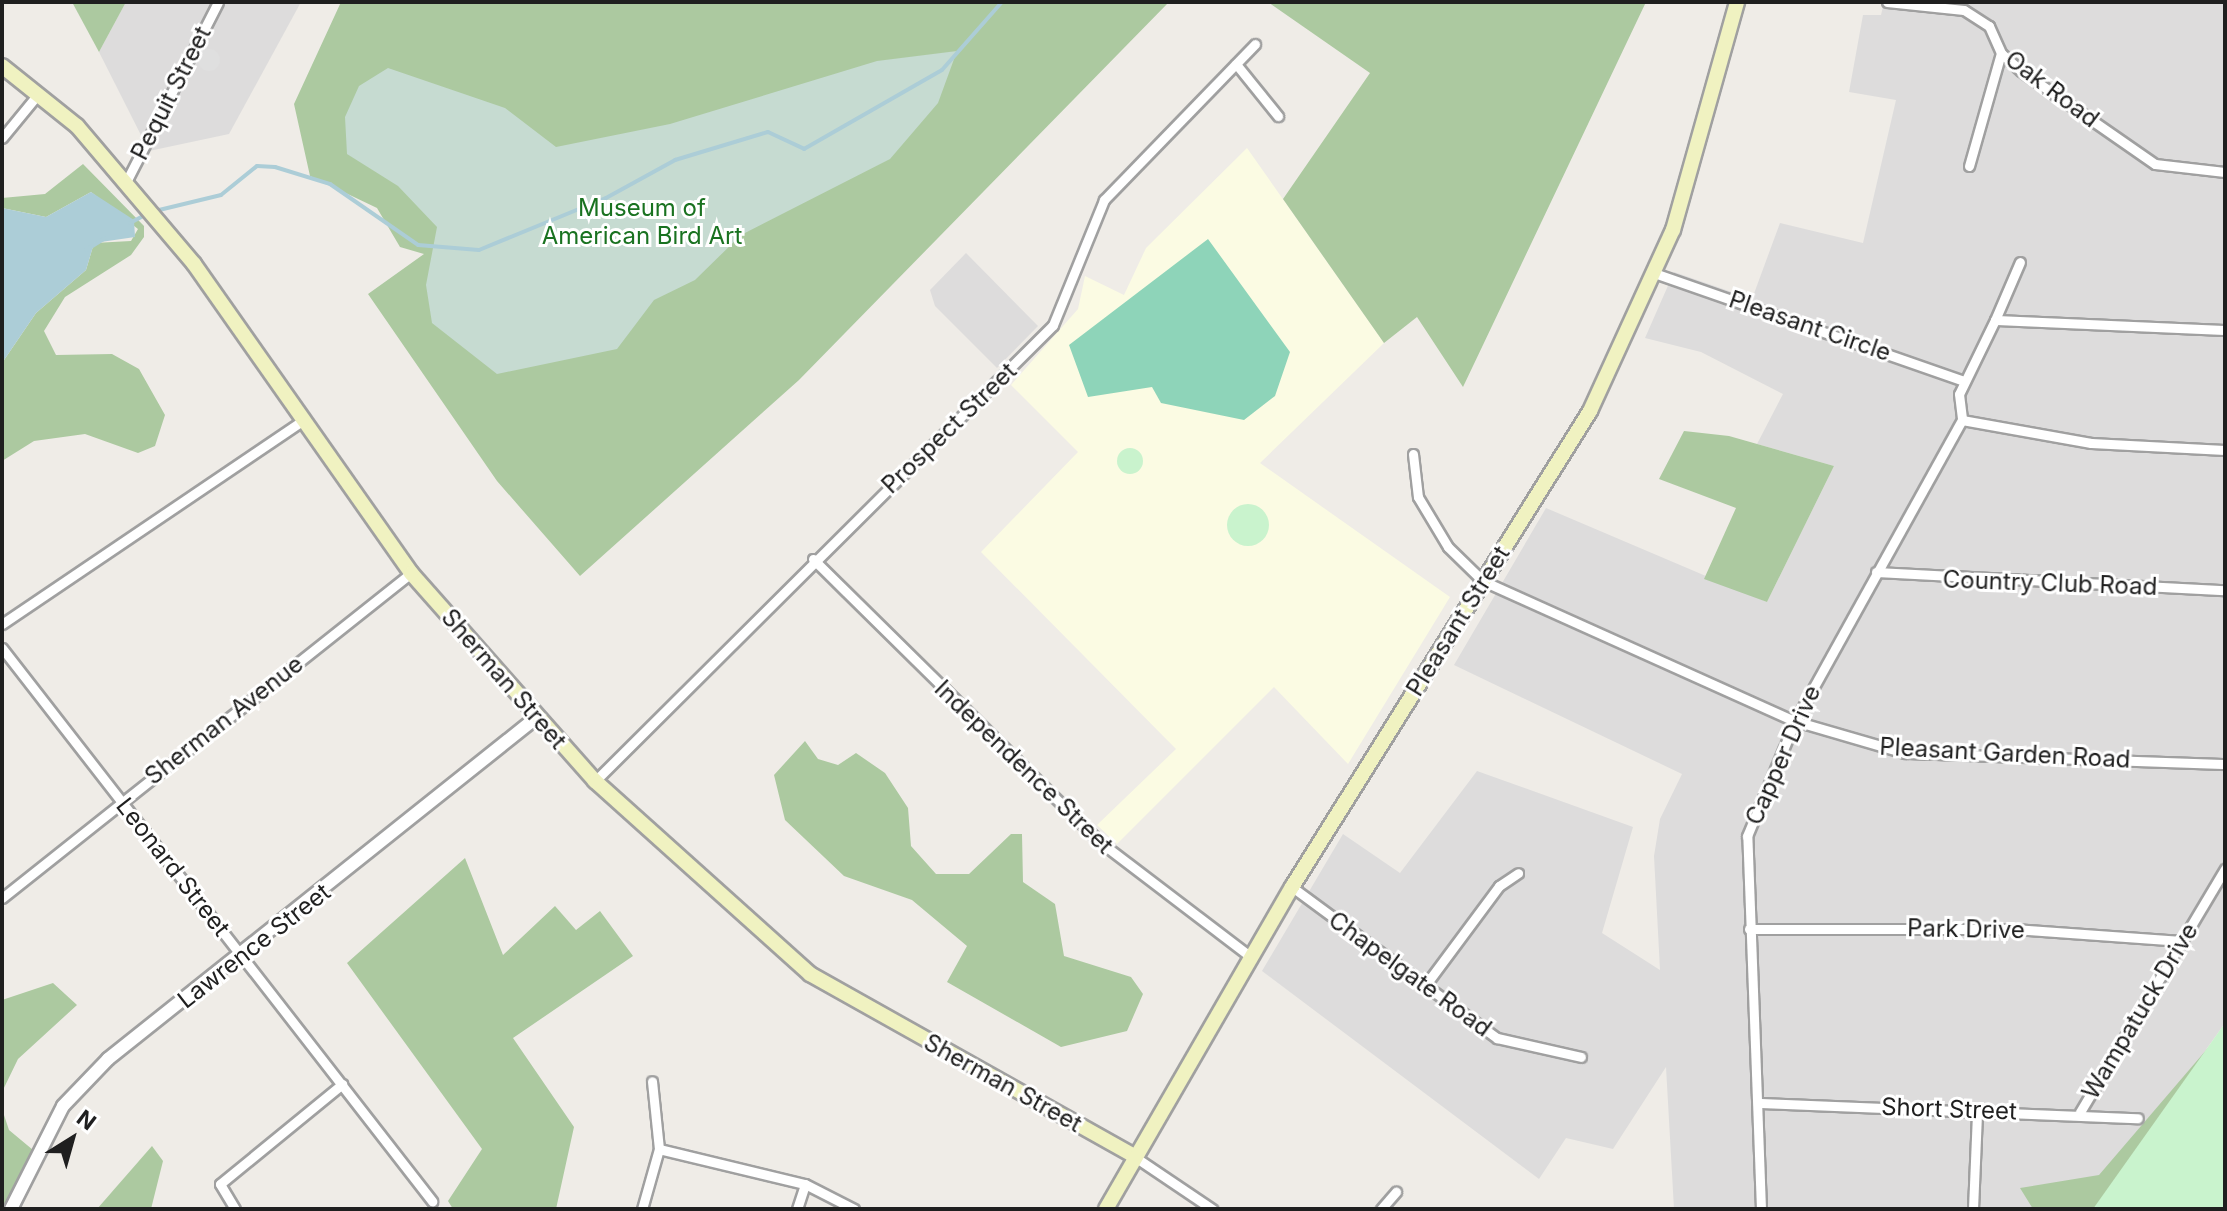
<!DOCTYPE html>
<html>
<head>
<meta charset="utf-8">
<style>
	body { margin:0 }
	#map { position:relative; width:2227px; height:1211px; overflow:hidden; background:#efece7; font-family:Inter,sans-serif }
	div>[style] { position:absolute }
	.residential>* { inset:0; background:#dddcdc }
	.education>* { inset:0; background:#fbfbe3 }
	.forest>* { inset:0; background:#acc9a0 }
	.wetland>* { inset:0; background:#c6dbd1 }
	.park>* { inset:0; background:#c9f3cd }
	.round { border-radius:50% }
	.pitch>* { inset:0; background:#8ed4b9 }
	.parking>* { inset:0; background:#dfdfdf }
	.water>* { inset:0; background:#accdd7 }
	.stream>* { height:4px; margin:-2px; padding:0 2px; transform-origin:2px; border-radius:2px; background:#accdd7 }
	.roads { filter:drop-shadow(2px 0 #a0a0a0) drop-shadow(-2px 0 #a0a0a0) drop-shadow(0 2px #a0a0a0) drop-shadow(0 -2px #a0a0a0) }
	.minor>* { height:9px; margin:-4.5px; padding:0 4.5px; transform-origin:4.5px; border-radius:4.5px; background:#fff }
	.tertiary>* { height:12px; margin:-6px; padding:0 6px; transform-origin:6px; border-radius:6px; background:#fff }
	.secondary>* { height:14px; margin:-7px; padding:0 7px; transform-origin:7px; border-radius:7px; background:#f0f2c1 }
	span { translate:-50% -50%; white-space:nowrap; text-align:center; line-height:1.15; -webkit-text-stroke:6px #fff; paint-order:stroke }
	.street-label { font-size:24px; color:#1f1f1f }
	.park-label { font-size:24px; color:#197220 }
	.frame { position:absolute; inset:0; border:4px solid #1f1f1f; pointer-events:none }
	.north { position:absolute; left:32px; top:1099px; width:80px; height:80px; -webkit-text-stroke:6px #fff; paint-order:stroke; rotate:37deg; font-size:22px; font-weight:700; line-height:32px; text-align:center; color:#1f1f1f }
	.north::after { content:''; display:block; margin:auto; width:28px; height:36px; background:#1f1f1f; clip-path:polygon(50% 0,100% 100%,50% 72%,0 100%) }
</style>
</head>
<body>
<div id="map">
	<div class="residential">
		<div style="clip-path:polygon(126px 2px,301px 2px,229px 134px,149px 151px,99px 52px)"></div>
		<div style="clip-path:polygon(1884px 2px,2225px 2px,2225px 1023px,2092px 1209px,1674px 1209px,1666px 1067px,1613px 1149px,1566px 1138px,1539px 1179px,1262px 971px,1343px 834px,1400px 873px,1477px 771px,1633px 827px,1602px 933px,1660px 970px,1654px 856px,1660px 819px,1682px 774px,1454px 665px,1546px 508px,1767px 602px,1834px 466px,1757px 444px,1783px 394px,1701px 352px,1645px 338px,1674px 272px,1752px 299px,1780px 223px,1863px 243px,1896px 100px,1849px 92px,1863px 15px,1881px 15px)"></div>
		<div style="clip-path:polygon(966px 253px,1038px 326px,997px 368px,935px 306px,930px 290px)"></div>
	</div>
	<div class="education">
		<div style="clip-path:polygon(1247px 148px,1384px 343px,1260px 463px,1450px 597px,1348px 764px,1274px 687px,1117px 844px,1097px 825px,1176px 749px,981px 552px,1078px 452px,1011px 385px,1078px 309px,1085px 276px,1124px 295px,1146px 248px)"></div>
	</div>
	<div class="forest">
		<div style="clip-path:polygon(72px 2px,126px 2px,99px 52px)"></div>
		<div style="clip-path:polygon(341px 2px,1169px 2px,799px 380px,580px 576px,497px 481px,368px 294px,424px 254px,400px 247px,377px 208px,310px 176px,294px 104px)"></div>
		<div style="clip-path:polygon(1268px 2px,1646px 2px,1463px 387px,1417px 317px,1384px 343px,1283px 199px,1370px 73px)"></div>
		<div style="clip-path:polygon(83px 164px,144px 226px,144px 237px,131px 255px,65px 297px,44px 331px,56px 355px,112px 354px,139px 369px,165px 415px,155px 446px,138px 453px,85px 434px,34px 441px,2px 461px,2px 363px,36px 313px,86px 270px,94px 243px,131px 241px,138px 229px,91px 192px,46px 217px,2px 208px,2px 198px,45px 194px)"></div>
		<div style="clip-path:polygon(1684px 431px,1729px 436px,1834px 466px,1767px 602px,1704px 579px,1736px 508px,1659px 479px)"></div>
		<div style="clip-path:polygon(805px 741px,818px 759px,838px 765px,856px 753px,885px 773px,908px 808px,911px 846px,936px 874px,969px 874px,1011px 834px,1022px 834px,1023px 882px,1055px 904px,1064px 956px,1131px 977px,1143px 994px,1127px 1031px,1061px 1047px,947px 982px,967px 946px,912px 900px,844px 876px,785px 820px,774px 775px)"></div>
		<div style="clip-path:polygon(465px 858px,503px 955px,555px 906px,576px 930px,600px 911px,633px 956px,513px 1038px,574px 1127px,556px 1209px,453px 1209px,448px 1201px,482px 1149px,347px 963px)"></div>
		<div style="clip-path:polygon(53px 983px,77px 1005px,18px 1059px,2px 1092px,2px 1000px)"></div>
		<div style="clip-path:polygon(2225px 1028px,2225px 1209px,2033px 1209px,2020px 1188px,2099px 1175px)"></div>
		<div style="clip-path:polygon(2px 1109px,9px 1130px,39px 1155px,11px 1209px,2px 1209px)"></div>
		<div style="clip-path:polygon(152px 1146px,163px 1161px,151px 1209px,97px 1209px)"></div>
	</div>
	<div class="wetland">
		<div style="clip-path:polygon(957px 51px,938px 103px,890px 159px,741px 235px,695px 280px,654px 300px,617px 349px,497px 374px,432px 323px,426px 285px,437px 227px,398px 186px,347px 154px,345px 117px,359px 86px,388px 68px,505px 108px,556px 147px,670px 124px,877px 61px)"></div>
	</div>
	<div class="park">
		<div class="round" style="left:1117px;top:448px;width:26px;height:26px"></div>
		<div class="round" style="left:1227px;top:504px;width:42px;height:42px"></div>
		<div style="clip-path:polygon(2225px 1023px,2225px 1209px,2093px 1209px)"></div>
	</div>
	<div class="pitch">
		<div style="clip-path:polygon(1208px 239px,1290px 352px,1275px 396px,1244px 420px,1161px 403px,1152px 387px,1088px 397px,1069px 345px)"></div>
	</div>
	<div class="parking">
		<div class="round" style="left:198px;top:49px;width:22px;height:22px"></div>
	</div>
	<div class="water">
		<div style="clip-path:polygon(91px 192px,134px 220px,135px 237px,94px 243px,86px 270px,36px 313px,2px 363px,2px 208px,46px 217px)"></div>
	</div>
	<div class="stream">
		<div style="left:155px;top:211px;width:68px;rotate:-13.6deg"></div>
		<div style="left:221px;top:195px;width:46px;rotate:-38.9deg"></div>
		<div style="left:257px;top:166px;width:18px;rotate:3deg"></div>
		<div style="left:275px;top:167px;width:58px;rotate:17.2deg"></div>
		<div style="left:330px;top:184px;width:107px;rotate:34.7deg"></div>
		<div style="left:418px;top:245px;width:61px;rotate:4.7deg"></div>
		<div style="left:479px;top:250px;width:137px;rotate:-22.3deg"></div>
		<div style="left:606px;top:198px;width:79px;rotate:-28.8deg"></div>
		<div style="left:675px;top:160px;width:97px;rotate:-16.8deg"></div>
		<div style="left:768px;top:132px;width:40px;rotate:25deg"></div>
		<div style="left:804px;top:149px;width:159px;rotate:-29.8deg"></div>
		<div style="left:942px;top:70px;width:91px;rotate:-48.6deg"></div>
		<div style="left:130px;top:223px;width:19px;rotate:-28deg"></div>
		<div style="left:86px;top:250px;width:22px;rotate:-32deg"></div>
	</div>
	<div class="roads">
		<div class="minor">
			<div style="left:1887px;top:2px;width:77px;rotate:5.9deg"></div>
			<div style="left:1964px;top:10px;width:30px;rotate:33deg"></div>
			<div style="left:1989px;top:26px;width:30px;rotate:66deg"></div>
			<div style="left:2001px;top:53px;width:27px;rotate:42deg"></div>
			<div style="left:2021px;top:71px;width:163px;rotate:34.8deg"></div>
			<div style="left:2155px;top:164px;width:70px;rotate:6.5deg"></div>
			<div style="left:1236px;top:64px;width:67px;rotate:51.1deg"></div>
			<div style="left:2px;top:138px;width:58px;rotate:-50.6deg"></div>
			<div style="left:1969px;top:166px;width:117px;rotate:-74.2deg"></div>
			<div style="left:125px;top:184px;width:204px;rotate:-62.9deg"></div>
			<div style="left:1657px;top:274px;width:322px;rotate:19.2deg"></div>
			<div style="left:1995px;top:320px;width:63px;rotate:-66.7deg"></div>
			<div style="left:2225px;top:330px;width:230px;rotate:-177.5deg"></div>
			<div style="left:1995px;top:320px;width:82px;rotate:115.9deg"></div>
			<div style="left:1959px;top:394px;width:26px;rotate:83deg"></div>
			<div style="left:1962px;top:420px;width:131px;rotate:10.1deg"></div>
			<div style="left:2091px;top:443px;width:134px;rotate:3deg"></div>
			<div style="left:1413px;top:454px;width:43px;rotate:83.4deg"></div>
			<div style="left:1418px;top:497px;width:58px;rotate:59deg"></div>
			<div style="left:1448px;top:547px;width:49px;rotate:44.2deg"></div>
			<div style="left:1483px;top:581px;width:342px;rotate:24.2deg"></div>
			<div style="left:1795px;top:721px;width:115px;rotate:16.2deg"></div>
			<div style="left:1905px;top:753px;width:320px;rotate:2deg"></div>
			<div style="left:813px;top:559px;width:403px;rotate:44.6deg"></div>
			<div style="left:1100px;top:842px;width:190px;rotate:37.3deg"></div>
			<div style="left:1876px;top:572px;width:349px;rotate:3deg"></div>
			<div style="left:2px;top:624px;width:364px;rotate:-34.1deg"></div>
			<div style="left:2px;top:648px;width:701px;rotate:52.13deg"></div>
			<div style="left:595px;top:781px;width:646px;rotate:-44.87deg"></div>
			<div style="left:1053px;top:325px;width:135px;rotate:-67.8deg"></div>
			<div style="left:1104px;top:200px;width:217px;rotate:-45.9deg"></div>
			<div style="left:1292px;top:887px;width:255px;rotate:36.4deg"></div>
			<div style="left:1497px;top:1038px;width:86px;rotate:12.7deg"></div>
			<div style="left:2px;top:898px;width:522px;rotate:-38.47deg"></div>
			<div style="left:1749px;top:929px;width:265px"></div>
			<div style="left:2014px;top:929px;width:168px;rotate:4.1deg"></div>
			<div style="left:1424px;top:987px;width:126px;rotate:-53.4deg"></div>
			<div style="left:1499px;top:886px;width:23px;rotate:-34deg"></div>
			<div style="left:1759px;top:1103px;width:379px;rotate:2.3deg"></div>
			<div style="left:2080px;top:1112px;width:283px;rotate:-59.2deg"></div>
			<div style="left:659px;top:1149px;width:150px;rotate:13.5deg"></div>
			<div style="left:805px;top:1184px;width:55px;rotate:27deg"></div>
			<div style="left:1132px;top:1155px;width:97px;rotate:34deg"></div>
			<div style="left:235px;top:1209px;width:29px;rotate:-121deg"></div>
			<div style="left:220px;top:1184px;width:158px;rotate:-39.3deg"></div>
			<div style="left:642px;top:1209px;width:62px;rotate:-74.2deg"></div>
			<div style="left:659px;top:1149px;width:68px;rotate:-95.9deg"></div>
			<div style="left:797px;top:1209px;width:26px;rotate:-72deg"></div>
			<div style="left:1381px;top:1209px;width:23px;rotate:-49deg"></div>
			<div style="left:1761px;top:1209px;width:373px;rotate:-92.1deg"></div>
			<div style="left:1747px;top:836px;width:125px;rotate:-67.3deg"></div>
			<div style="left:1795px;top:721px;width:344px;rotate:-61deg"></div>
			<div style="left:1973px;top:1209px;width:97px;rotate:-87.6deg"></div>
		</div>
		<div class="tertiary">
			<div style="left:11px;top:1209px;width:115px;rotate:-63.2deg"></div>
			<div style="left:63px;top:1106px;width:65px;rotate:-46.2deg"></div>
			<div style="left:108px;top:1059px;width:549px;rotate:-38.56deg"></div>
		</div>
		<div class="secondary">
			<div style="left:2px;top:66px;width:96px;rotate:38.7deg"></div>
			<div style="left:77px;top:126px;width:181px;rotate:49.7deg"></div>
			<div style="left:194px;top:264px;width:378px;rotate:54.9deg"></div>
			<div style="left:411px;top:573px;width:278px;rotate:48.5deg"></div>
			<div style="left:595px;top:781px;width:289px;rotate:41.9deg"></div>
			<div style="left:810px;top:974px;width:369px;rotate:29.3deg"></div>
			<div style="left:1106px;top:1209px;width:372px;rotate:-60deg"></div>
			<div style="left:1292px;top:887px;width:562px;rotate:-57.95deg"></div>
			<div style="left:1590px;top:411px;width:199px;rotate:-65.4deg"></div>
			<div style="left:1673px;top:230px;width:237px;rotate:-74.3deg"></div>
		</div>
	</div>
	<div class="street-label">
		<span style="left:2052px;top:89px;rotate:37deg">Oak Road</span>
		<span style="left:171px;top:93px;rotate:-63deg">Pequit Street</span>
		<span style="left:1810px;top:326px;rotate:19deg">Pleasant Circle</span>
		<span style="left:949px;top:428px;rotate:-44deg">Prospect Street</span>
		<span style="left:2050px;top:583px;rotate:2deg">Country Club Road</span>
		<span style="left:1458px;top:621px;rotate:-58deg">Pleasant Street</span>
		<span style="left:504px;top:679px;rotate:49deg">Sherman Street</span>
		<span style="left:224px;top:720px;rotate:-38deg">Sherman Avenue</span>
		<span style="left:2005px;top:753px;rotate:3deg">Pleasant Garden Road</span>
		<span style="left:1783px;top:755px;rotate:-66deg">Capper Drive</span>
		<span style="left:1024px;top:767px;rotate:44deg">Independence Street</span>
		<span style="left:173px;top:867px;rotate:52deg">Leonard Street</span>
		<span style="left:1966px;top:929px;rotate:1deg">Park Drive</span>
		<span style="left:254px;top:946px;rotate:-38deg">Lawrence Street</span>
		<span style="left:1410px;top:974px;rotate:36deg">Chapelgate Road</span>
		<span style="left:2140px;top:1011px;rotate:-59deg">Wampatuck Drive</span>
		<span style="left:1003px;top:1083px;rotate:29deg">Sherman Street</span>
		<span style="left:1949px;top:1109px;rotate:2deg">Short Street</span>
	</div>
	<div class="park-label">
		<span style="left:642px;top:222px">Museum of<br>American Bird Art</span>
	</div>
	<div class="frame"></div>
	<div class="north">N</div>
</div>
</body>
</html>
